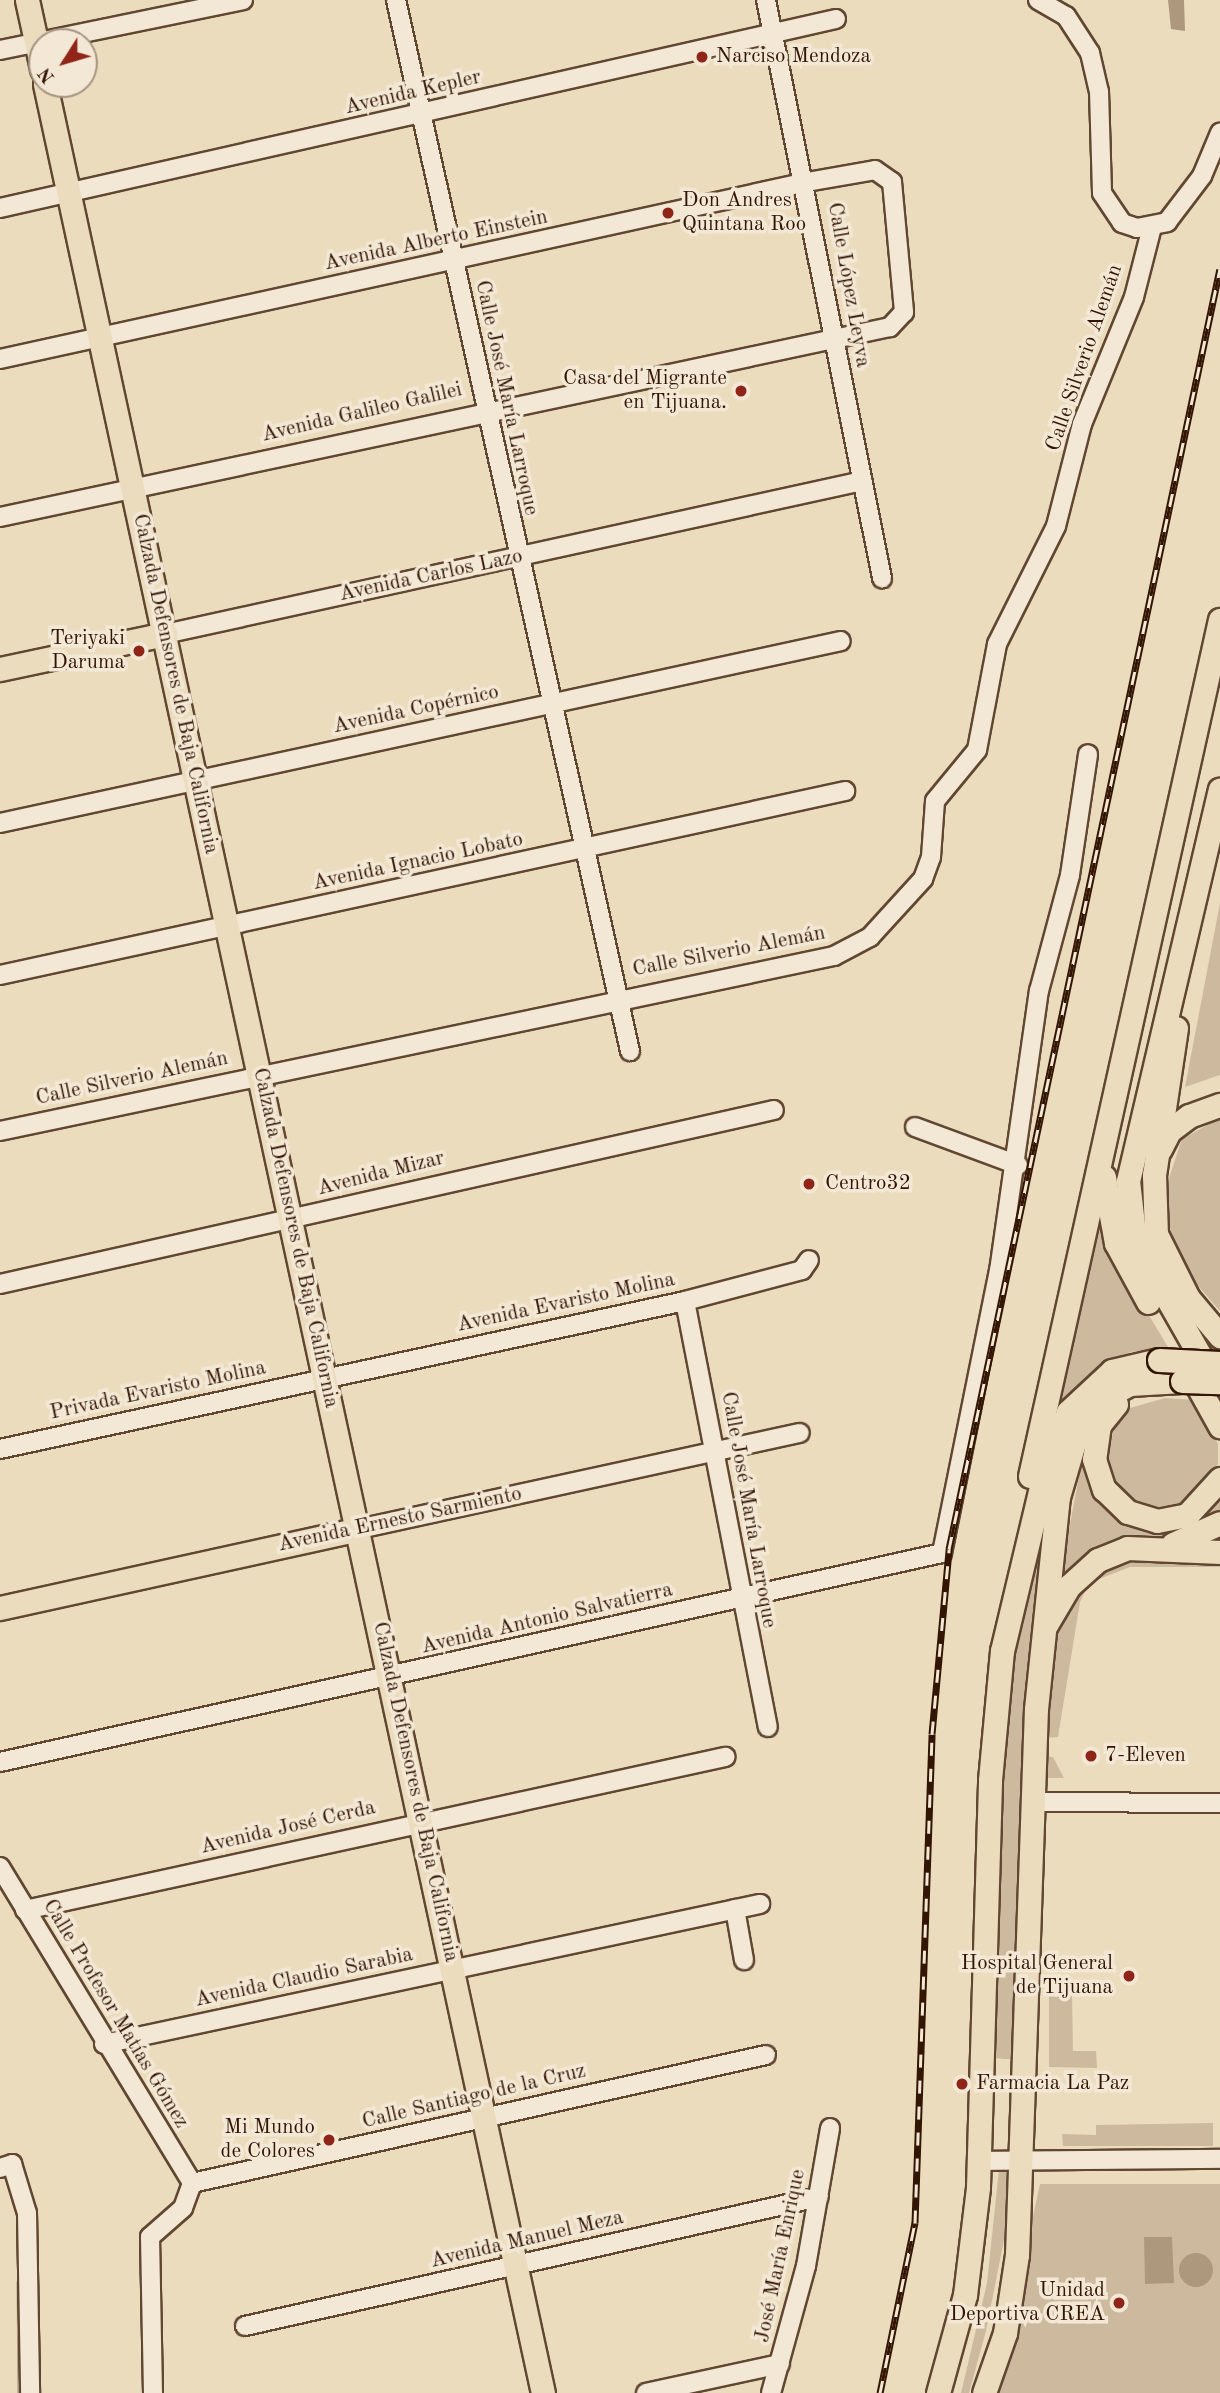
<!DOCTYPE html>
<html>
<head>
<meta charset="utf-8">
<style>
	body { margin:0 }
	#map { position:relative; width:1220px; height:2393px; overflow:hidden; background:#ecdcbe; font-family:"Old Standard TT",serif }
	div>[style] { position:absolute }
	.green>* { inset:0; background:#cdba9e }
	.water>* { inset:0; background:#ad987e }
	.round { border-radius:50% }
	.stream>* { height:4.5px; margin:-2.25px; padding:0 2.25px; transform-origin:2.25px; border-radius:2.25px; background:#ad987e }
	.roads { filter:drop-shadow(2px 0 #614732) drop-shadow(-2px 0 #614732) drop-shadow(0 2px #614732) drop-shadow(0 -2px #614732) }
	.minor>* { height:18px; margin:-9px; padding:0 9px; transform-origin:9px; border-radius:9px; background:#f3e8d5 }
	.major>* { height:23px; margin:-11.5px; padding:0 11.5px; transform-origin:11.5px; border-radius:11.5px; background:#ecdcbe }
	.rail>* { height:7px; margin-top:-3.5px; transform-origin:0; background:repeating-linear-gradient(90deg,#f3e8d5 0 13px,#331503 0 26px); box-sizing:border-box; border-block:2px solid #331503 }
	.bridges { filter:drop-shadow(2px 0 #331503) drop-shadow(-2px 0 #331503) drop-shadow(0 2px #331503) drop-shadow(0 -2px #331503) }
	.major-bridge>* { height:23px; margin:-11.5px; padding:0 11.5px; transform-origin:11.5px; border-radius:11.5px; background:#ecdcbe }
	.dots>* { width:19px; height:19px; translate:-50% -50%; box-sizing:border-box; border:4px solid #f3e8d5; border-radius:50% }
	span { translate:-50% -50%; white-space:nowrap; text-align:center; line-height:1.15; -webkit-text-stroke:7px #f3e8d5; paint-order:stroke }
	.poi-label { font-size:21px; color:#331503 }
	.left { translate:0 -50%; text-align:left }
	.right { translate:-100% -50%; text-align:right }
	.street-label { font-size:21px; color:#331503 }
	.north { position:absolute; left:28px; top:28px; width:70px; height:70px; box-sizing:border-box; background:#f3e8d5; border:2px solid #a69481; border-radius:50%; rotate:233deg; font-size:19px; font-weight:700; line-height:28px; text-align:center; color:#331503 }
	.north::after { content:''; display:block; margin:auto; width:24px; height:32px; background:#8f2418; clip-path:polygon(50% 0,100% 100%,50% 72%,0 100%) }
</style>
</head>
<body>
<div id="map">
	<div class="green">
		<div style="clip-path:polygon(1220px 903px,1220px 1075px,1185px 1087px)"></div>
		<div style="clip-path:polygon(1220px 1118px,1220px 1311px,1185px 1271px,1169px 1226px,1167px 1184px,1182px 1139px)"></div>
		<div style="clip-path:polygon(1098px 1214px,1119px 1265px,1168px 1347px,1131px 1352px,1099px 1368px,1055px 1416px)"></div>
		<div style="clip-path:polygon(1165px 1398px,1196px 1400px,1218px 1444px,1218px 1463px,1212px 1481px,1186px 1506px,1167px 1511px,1132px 1502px,1118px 1489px,1106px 1455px,1117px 1421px,1130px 1408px)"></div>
		<div style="clip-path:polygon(1086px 1440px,1120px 1514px,1201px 1517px,1220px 1499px,1220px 1512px,1182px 1537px,1086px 1556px,1058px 1587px)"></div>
		<div style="clip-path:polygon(1042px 1505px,1046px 1520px,1029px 1665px,1012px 2059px,1004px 2059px,995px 2058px,1001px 1736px)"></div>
		<div style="clip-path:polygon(1125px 1559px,1220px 1559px,1220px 1567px,1130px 1567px,1089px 1583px,1080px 1602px,1058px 1737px,1045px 1738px,1057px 1623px,1086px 1574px)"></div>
		<div style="clip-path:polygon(1043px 1756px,1053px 1757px,1064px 1778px,1045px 1778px)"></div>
		<div style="clip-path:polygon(1049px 1994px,1072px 1994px,1073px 2051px,1096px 2051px,1097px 2068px,1049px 2067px)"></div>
		<div style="clip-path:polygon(1213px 2123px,1213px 2146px,1063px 2146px,1062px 2134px,1096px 2135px,1096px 2125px)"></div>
		<div style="clip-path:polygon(999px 2169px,1010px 2170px,1005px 2235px,986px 2331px,969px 2393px,961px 2393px,987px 2283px)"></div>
		<div style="clip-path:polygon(1040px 2184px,1220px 2184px,1220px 2393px,995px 2393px)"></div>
	</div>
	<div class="water">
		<div style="clip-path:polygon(1168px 0,1184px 0,1185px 31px,1171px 29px)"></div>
		<div style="clip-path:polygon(1144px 2237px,1172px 2237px,1174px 2283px,1145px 2284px)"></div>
		<div class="round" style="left:1179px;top:2253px;width:34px;height:34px"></div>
	</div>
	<div class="stream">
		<div style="left:19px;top:2282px;width:111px;rotate:89.5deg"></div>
	</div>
	<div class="roads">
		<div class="minor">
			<div style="left:396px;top:0;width:1077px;rotate:77.45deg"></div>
			<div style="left:766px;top:0;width:590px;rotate:78.65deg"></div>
			<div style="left:1038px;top:0;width:32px;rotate:30deg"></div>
			<div style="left:1066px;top:16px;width:44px;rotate:57deg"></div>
			<div style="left:1090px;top:53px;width:39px;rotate:77deg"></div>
			<div style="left:1099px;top:91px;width:102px;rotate:88.3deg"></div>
			<div style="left:1102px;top:193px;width:36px;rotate:56deg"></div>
			<div style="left:1122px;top:223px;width:16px;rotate:18deg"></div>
			<div style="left:1137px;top:228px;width:31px;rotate:-11deg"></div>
			<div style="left:1167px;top:222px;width:58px;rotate:-52.7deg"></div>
			<div style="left:1202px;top:176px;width:47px;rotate:-67.3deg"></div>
			<div style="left:0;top:50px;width:248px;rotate:-11.6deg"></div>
			<div style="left:0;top:208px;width:857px;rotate:-12.74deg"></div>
			<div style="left:0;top:359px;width:826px;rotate:-12.37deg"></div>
			<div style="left:807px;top:182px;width:69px;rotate:-10deg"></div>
			<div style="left:875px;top:170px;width:21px;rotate:35deg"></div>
			<div style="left:892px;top:182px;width:131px;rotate:84.7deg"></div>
			<div style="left:904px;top:312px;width:21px;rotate:133deg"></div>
			<div style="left:890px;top:327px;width:910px;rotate:167.95deg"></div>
			<div style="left:165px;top:634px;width:714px;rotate:-12.38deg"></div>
			<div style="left:0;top:823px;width:860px;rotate:-12.21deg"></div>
			<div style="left:0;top:975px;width:865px;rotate:-12.28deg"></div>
			<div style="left:915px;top:1127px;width:110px;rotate:20.3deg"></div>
			<div style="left:0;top:1131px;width:852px;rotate:-11.85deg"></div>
			<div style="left:834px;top:956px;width:41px;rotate:-27.8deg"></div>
			<div style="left:870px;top:937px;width:79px;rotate:-47.6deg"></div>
			<div style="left:923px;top:879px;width:23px;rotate:-70deg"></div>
			<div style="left:931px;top:857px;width:56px;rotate:-85.9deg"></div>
			<div style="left:935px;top:801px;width:66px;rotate:-50.5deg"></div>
			<div style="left:977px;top:750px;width:108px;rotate:-79.3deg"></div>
			<div style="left:997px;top:644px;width:132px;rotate:-63.4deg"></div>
			<div style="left:1056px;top:526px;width:105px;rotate:-75.7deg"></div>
			<div style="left:1082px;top:424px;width:137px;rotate:-67.7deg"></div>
			<div style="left:1134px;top:297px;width:72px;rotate:-75.6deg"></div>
			<div style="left:0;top:1284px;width:793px;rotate:-12.67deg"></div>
			<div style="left:685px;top:1301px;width:434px;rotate:79deg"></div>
			<div style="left:0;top:1449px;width:701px;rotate:-12.19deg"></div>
			<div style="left:685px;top:1301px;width:121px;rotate:-14.8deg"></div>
			<div style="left:802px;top:1270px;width:12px;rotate:-55deg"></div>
			<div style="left:359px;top:1529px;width:451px;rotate:-12.3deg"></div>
			<div style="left:0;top:1762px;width:965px;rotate:-12.51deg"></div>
			<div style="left:942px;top:1553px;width:288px;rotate:-78.6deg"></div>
			<div style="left:999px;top:1271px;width:283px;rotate:-81.9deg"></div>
			<div style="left:1039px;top:991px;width:120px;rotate:-75deg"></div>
			<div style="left:1070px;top:875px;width:122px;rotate:-81.5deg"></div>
			<div style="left:1032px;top:1802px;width:188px;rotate:0.3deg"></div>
			<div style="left:0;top:1867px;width:370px;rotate:58.7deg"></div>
			<div style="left:735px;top:1909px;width:52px;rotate:80deg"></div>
			<div style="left:25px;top:1910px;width:717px;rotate:-12.33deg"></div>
			<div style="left:104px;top:2044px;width:671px;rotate:-12.05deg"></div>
			<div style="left:980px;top:2161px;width:240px;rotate:-0.5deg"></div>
			<div style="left:0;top:2168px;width:13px;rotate:-18deg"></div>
			<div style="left:12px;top:2164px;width:51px;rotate:73deg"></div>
			<div style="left:27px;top:2213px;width:180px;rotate:89deg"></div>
			<div style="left:192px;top:2183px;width:588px;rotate:-12.57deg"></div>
			<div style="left:245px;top:2326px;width:588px;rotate:-12.67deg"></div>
			<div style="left:153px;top:2393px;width:156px;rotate:-91.1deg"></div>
			<div style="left:150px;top:2237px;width:44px;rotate:-41.3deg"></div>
			<div style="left:183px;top:2208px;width:27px;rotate:-70deg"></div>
			<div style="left:646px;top:2393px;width:137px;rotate:-12.2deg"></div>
			<div style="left:771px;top:2393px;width:132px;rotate:-74.6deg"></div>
			<div style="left:806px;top:2266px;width:140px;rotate:-80.1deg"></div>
		</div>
		<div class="major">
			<div style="left:27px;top:0;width:71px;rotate:77.7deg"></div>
			<div style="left:45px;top:84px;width:2362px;rotate:77.83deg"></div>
			<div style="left:0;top:669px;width:169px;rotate:-12deg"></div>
			<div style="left:1176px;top:1028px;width:149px;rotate:98.5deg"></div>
			<div style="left:1154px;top:1175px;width:59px;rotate:88.1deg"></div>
			<div style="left:1156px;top:1234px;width:72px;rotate:63.4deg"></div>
			<div style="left:1188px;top:1298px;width:50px;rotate:49.9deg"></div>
			<div style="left:1160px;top:1149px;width:20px;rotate:-63deg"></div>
			<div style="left:1169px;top:1131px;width:25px;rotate:-37deg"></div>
			<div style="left:1189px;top:1116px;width:33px;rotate:-20deg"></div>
			<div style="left:1104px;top:1177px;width:67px;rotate:79.7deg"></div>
			<div style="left:1116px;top:1243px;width:67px;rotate:61.5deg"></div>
			<div style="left:1187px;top:1367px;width:68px;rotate:60.8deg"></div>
			<div style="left:1211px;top:1375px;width:153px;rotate:-119.7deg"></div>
			<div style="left:1135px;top:1242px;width:61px;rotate:-96.5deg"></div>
			<div style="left:1128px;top:1181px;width:402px;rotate:-76.8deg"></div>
			<div style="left:1116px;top:1404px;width:27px;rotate:129deg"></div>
			<div style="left:1099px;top:1425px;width:34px;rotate:98deg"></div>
			<div style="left:1094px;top:1459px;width:32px;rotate:72deg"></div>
			<div style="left:1104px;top:1489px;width:33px;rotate:44deg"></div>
			<div style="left:1128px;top:1512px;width:30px;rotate:17deg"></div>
			<div style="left:1157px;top:1521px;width:31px;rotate:-11deg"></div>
			<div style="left:1187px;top:1515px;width:49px;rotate:-47.5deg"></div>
			<div style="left:1030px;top:1476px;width:877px;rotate:-77.49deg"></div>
			<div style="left:1173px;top:1544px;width:51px;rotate:-24.1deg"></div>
			<div style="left:0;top:1608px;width:368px;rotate:-12.4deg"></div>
			<div style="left:1046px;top:1625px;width:45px;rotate:-59.5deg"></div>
			<div style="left:1069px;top:1586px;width:39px;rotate:-42deg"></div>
			<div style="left:1098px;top:1560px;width:31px;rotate:-22deg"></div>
			<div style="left:1127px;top:1548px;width:93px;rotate:2.5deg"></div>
			<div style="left:938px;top:2393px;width:102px;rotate:-74.6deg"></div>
			<div style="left:965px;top:2295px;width:109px;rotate:-83.1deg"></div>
			<div style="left:978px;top:2187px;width:407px;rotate:-88.3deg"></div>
			<div style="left:990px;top:1780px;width:130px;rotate:-84.7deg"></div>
			<div style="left:1002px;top:1651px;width:185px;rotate:-76.6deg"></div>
			<div style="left:1045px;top:1471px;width:63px;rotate:-68.7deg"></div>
			<div style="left:1068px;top:1412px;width:60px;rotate:-43deg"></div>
			<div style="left:1112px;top:1371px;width:48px;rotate:-13.2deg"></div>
			<div style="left:984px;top:2393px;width:64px;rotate:-70.7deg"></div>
			<div style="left:1005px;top:2333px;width:79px;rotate:-81.3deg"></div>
			<div style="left:1017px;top:2255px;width:546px;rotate:-88.01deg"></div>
			<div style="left:1036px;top:1709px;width:213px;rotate:-84.1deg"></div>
			<div style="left:1058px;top:1497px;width:60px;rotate:-73.7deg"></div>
			<div style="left:1075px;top:1439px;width:54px;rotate:-53.3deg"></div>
			<div style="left:1107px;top:1396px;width:26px;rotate:-28deg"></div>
			<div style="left:1130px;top:1384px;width:52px;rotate:-3.3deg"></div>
		</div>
	</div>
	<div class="rail">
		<div style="left:880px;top:2393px;width:174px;rotate:-78.4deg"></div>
		<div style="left:915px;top:2223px;width:489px;rotate:-88deg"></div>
		<div style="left:932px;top:1734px;width:186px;rotate:-84.7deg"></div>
		<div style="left:949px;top:1549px;width:1308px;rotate:-78.05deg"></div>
	</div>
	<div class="bridges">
		<div class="major-bridge">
			<div style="left:1159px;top:1360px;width:61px;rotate:2.8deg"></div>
			<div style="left:1182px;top:1381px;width:38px;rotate:2deg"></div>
		</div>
	</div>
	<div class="dots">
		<div style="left:702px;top:57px;background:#8f2418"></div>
		<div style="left:668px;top:213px;background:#8f2418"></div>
		<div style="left:741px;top:391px;background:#8f2418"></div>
		<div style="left:139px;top:651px;background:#8f2418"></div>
		<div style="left:809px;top:1184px;background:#8f2418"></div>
		<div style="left:1091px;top:1756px;background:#8f2418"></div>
		<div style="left:1129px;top:1976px;background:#8f2418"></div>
		<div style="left:962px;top:2084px;background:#8f2418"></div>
		<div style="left:329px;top:2140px;background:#8f2418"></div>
		<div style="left:1119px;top:2303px;background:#8f2418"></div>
	</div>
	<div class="poi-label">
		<span class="left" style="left:716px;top:57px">Narciso Mendoza</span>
		<span class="left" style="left:682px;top:213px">Don Andres<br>Quintana Roo</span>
		<span class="right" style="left:727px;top:391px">Casa del Migrante<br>en Tijuana.</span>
		<span class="right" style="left:125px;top:651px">Teriyaki<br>Daruma</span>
		<span class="left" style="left:825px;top:1184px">Centro32</span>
		<span class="left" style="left:1105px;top:1756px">7-Eleven</span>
		<span class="right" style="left:1113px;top:1976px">Hospital General<br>de Tijuana</span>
		<span class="left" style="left:976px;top:2084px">Farmacia La Paz</span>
		<span class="right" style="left:315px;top:2140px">Mi Mundo<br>de Colores</span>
		<span class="right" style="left:1105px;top:2303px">Unidad<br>Deportiva CREA</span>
	</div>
	<div class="street-label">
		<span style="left:413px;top:93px;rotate:-13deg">Avenida Kepler</span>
		<span style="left:436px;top:241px;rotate:-12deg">Avenida Alberto Einstein</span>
		<span style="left:848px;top:285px;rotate:80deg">Calle López Leyva</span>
		<span style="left:1085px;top:358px;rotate:-71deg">Calle Silverio Alemán</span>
		<span style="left:506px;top:398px;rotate:78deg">Calle José María Larroque</span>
		<span style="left:362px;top:413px;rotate:-13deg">Avenida Galileo Galilei</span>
		<span style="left:431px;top:576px;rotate:-12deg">Avenida Carlos Lazo</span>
		<span style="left:175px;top:684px;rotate:78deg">Calzada Defensores de Baja California</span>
		<span style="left:416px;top:710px;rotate:-12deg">Avenida Copérnico</span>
		<span style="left:418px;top:862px;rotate:-12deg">Avenida Ignacio Lobato</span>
		<span style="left:729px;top:952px;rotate:-11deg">Calle Silverio Alemán</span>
		<span style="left:132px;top:1079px;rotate:-12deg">Calle Silverio Alemán</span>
		<span style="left:381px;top:1174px;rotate:-14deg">Avenida Mizar</span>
		<span style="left:295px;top:1238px;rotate:78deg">Calzada Defensores de Baja California</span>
		<span style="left:566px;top:1303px;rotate:-12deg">Avenida Evaristo Molina</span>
		<span style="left:158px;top:1391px;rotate:-12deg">Privada Evaristo Molina</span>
		<span style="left:748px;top:1510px;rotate:80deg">Calle José María Larroque</span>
		<span style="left:400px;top:1520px;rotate:-12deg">Avenida Ernesto Sarmiento</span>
		<span style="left:547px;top:1619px;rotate:-13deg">Avenida Antonio Salvatierra</span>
		<span style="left:415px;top:1792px;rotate:78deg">Calzada Defensores de Baja California</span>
		<span style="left:288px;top:1828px;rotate:-13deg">Avenida José Cerda</span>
		<span style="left:304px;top:1978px;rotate:-12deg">Avenida Claudio Sarabia</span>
		<span style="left:115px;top:2014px;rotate:59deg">Calle Profesor Matías Gómez</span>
		<span style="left:474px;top:2097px;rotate:-13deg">Calle Santiago de la Cruz</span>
		<span style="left:527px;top:2240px;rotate:-13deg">Avenida Manuel Meza</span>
		<span style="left:781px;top:2256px;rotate:-78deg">José María Enrique</span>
	</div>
	<div class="north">N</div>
</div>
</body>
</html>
